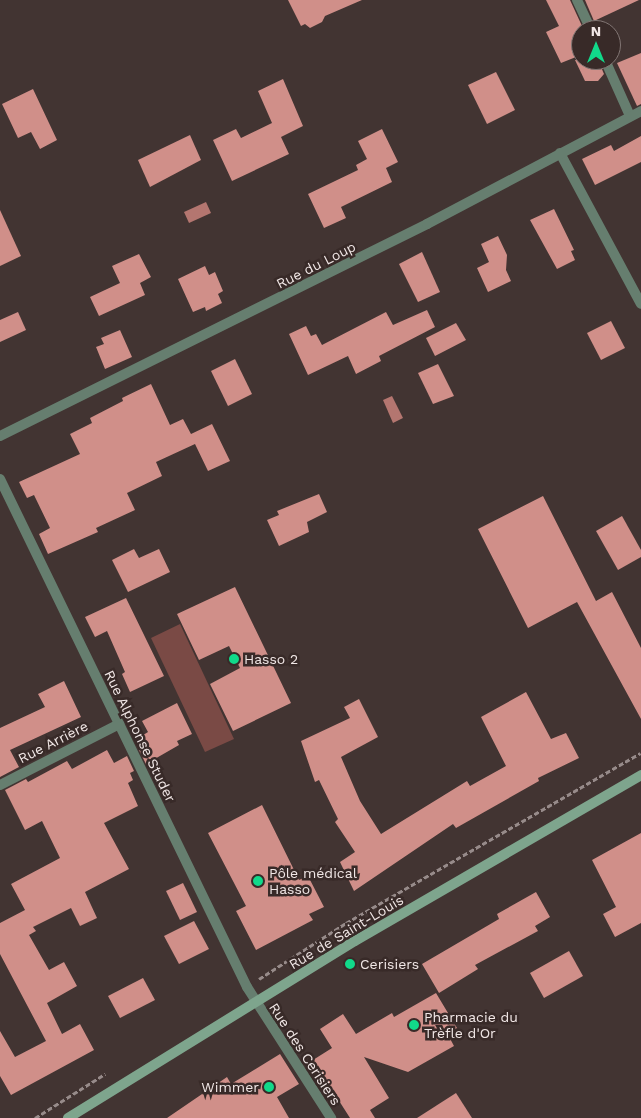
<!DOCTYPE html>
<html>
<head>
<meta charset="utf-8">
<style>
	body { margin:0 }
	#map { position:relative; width:641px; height:1118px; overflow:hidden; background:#423432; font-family:"Work Sans",sans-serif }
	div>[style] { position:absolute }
	.green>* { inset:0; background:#7a4a45 }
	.water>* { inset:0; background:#b47670 }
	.building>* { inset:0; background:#d08f89 }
	.path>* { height:3px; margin-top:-1.5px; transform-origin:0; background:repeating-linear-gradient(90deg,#978b8a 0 5px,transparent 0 7.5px) }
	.lane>* { height:10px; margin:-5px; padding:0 5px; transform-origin:5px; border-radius:5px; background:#667e6f }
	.street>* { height:10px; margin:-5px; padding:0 5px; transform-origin:5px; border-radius:5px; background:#667e6f }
	.secondary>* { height:10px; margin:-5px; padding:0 5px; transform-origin:5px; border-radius:5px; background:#7ea58d }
	.dots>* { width:14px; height:14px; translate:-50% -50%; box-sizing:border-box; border:2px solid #382a28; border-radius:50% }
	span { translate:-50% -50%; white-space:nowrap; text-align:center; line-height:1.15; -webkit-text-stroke:5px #382a28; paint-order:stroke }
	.street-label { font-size:14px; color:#f1e7e6 }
	.poi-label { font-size:14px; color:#f1e7e6 }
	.left { translate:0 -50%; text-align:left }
	.right { translate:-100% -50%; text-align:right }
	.north { position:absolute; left:571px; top:20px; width:50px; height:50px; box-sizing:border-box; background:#382a28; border:1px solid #827674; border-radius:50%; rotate:0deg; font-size:14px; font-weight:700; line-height:20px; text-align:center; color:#f1e7e6 }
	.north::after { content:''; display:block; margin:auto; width:18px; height:22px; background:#11d98a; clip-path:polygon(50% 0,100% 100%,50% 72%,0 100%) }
</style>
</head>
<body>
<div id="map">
	<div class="green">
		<div style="clip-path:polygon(180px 624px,234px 739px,205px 752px,151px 638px)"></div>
	</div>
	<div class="water">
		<div style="clip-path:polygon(206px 202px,211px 213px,189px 223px,184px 212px)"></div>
		<div style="clip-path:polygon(392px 396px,403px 418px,393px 423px,383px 400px)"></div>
	</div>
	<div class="building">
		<div style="clip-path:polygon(288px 0,362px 0,325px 16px,322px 22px,310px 28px,305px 24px,301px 26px)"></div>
		<div style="clip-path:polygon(546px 0,570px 0,582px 26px,581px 55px,561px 63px,546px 32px,559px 26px)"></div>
		<div style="clip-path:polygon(585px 0,639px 0,594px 21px)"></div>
		<div style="clip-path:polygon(641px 53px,641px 104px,637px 106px,617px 63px)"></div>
		<div style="clip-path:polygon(575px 60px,598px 60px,604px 74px,598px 81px,585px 81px)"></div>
		<div style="clip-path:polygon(496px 72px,515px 110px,487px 124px,468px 85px)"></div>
		<div style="clip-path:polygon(283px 79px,303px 126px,281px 137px,289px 154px,232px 181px,213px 140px,236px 129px,241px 138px,272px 123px,258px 91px)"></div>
		<div style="clip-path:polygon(33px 89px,57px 140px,40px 149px,31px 132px,18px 138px,2px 104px)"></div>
		<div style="clip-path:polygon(382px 129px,398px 162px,386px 168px,392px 182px,341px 207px,346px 218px,324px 228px,308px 194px,358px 170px,356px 165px,367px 159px,358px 141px)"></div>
		<div style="clip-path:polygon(190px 135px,201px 160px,150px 187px,138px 160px)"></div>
		<div style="clip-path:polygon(641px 136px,641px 162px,595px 185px,582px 159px,611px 145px,614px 151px)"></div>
		<div style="clip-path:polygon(554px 209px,574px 250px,571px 251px,575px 260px,557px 269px,530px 220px)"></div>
		<div style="clip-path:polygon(0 210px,21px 256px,0 266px)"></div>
		<div style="clip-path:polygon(498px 236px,507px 255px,506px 270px,511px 281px,488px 292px,477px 268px,489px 262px,481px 244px)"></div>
		<div style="clip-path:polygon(422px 252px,440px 292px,418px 302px,399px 264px)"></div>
		<div style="clip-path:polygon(139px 254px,151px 277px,140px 283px,145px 295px,99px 316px,90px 297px,120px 283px,112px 266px)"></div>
		<div style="clip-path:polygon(205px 266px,209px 275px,215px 272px,223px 291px,218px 294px,222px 303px,206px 311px,205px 307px,193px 312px,178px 279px)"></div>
		<div style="clip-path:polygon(427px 310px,435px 327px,379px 356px,381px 361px,356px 374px,348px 356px,308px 375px,289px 334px,306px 326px,311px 336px,316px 334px,322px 345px,386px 312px,393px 325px)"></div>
		<div style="clip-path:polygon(18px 312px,26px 330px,0 342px,0 320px)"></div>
		<div style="clip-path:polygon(611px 321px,625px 348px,601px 360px,587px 333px)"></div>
		<div style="clip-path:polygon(456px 323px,466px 340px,435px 356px,426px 338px)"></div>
		<div style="clip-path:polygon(120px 330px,132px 357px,105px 369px,96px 347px,104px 344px,101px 338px)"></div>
		<div style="clip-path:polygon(235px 359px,252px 394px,228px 406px,211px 371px)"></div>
		<div style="clip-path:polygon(438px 364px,454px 396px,433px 404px,418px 373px)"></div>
		<div style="clip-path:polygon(151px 384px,170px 425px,183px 419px,191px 434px,212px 424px,230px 461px,208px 471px,195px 444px,156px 462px,162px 476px,127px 493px,135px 510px,96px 528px,98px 532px,48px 554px,39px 534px,50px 528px,34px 495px,27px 498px,19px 482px,80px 454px,70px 434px,92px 423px,90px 418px,123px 401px,122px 398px)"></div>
		<div style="clip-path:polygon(319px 494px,327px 512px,307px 522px,309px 532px,279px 546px,267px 520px,279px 515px,277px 511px)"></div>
		<div style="clip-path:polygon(543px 496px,596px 601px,612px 592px,641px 648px,641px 719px,577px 602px,528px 628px,478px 529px)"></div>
		<div style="clip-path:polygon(622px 516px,641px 550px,641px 557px,618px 570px,596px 531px)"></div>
		<div style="clip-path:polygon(134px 549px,139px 558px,159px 549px,170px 572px,128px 592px,112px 560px)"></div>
		<div style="clip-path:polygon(235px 587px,291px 703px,233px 731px,210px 684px,240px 668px,229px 646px,199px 660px,177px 614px)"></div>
		<div style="clip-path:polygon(126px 598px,164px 676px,130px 692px,122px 674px,125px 672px,107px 631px,95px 637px,85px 617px)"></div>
		<div style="clip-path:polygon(64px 681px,81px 717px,10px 750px,19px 767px,0 777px,0 728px,45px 707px,38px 694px)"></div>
		<div style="clip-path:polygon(526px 692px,551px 739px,566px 733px,579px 758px,538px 778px,539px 781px,456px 828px,453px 824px,354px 891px,340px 862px,355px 852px,335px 822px,338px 819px,319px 780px,315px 782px,301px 741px,350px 718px,344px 707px,359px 699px,378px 737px,341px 757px,360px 801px,381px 834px,467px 781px,470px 786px,506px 766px,481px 717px)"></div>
		<div style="clip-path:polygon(177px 703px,192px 734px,177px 741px,179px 745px,146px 764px,139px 750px,146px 747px,140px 737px,148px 732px,142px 721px)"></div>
		<div style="clip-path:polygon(107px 750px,114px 763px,127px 756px,134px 771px,130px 773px,133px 780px,128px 783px,138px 806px,104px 823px,129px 869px,85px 892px,97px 918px,80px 926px,71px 908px,33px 927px,36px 931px,29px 935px,49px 970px,64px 962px,77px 986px,47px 1003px,62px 1034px,80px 1024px,94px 1050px,11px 1095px,0 1076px,0 1031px,15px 1057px,46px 1041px,0 954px,0 923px,25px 910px,11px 884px,60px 858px,42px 821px,25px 830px,5px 790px,26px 779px,28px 782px,67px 761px,72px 769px)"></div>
		<div style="clip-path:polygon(262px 805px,299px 880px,308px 876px,324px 907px,309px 914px,313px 920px,256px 950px,236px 911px,246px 906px,208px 833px)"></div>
		<div style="clip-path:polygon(641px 833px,641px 923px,615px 937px,603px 914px,616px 907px,592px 860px)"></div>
		<div style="clip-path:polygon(183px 883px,197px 912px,180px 920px,166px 891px)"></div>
		<div style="clip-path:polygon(536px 892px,550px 917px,535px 926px,538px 931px,475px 965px,478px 969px,439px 993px,422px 964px,499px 919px,497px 914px)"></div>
		<div style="clip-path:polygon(194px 921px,209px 949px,179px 964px,164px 936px)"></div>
		<div style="clip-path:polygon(569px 951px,583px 976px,544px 998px,530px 973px)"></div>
		<div style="clip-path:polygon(143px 978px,155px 1000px,120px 1018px,108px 996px)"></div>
		<div style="clip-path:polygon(436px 993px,457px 1028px,447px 1033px,454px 1046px,408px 1072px,364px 1057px,389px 1098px,370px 1110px,375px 1118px,350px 1118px,313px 1060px,332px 1048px,320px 1029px,343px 1014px,356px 1034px,392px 1013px,394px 1017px)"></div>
		<div style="clip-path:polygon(280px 1054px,299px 1084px,277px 1097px,289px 1118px,167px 1118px,227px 1077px,231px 1084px)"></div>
		<div style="clip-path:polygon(456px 1093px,472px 1118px,417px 1118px)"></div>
	</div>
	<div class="path">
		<div style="left:259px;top:979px;width:103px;rotate:-32.8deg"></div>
		<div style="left:346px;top:923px;width:340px;rotate:-30deg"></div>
		<div style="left:35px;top:1118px;width:83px;rotate:-32.2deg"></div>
	</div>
	<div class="lane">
		<div style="left:577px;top:0;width:33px;rotate:65deg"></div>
		<div style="left:605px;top:60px;width:61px;rotate:65.9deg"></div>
	</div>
	<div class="street">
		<div style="left:560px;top:153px;width:171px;rotate:61.8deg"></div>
		<div style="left:0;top:436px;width:477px;rotate:-26.4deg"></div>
		<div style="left:427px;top:224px;width:242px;rotate:-27.8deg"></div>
		<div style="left:0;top:479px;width:565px;rotate:64.07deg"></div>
		<div style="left:247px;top:987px;width:156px;rotate:57.3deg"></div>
		<div style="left:0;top:785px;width:134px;rotate:-27.1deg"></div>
	</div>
	<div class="secondary">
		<div style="left:68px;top:1118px;width:337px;rotate:-31.7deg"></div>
		<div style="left:355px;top:941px;width:331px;rotate:-30.1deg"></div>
	</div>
	<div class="dots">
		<div style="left:234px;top:659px;background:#11d98a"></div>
		<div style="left:258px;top:881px;background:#11d98a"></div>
		<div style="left:350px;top:964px;background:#11d98a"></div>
		<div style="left:414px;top:1025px;background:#11d98a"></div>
		<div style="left:269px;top:1087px;background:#11d98a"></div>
	</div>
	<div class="street-label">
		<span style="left:316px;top:265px;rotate:-27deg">Rue du Loup</span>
		<span style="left:140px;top:736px;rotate:64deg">Rue Alphonse Studer</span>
		<span style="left:53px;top:742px;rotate:-27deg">Rue Arrière</span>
		<span style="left:346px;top:932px;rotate:-31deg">Rue de Saint-Louis</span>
		<span style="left:305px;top:1054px;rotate:57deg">Rue des Cerisiers</span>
	</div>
	<div class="poi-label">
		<span class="left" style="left:244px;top:659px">Hasso 2</span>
		<span class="left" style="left:269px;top:881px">Pôle médical<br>Hasso</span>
		<span class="left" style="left:360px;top:964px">Cerisiers</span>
		<span class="left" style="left:424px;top:1025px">Pharmacie du<br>Trèfle d'Or</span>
		<span class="right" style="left:259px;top:1087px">Wimmer</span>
	</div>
	<div class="north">N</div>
</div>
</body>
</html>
